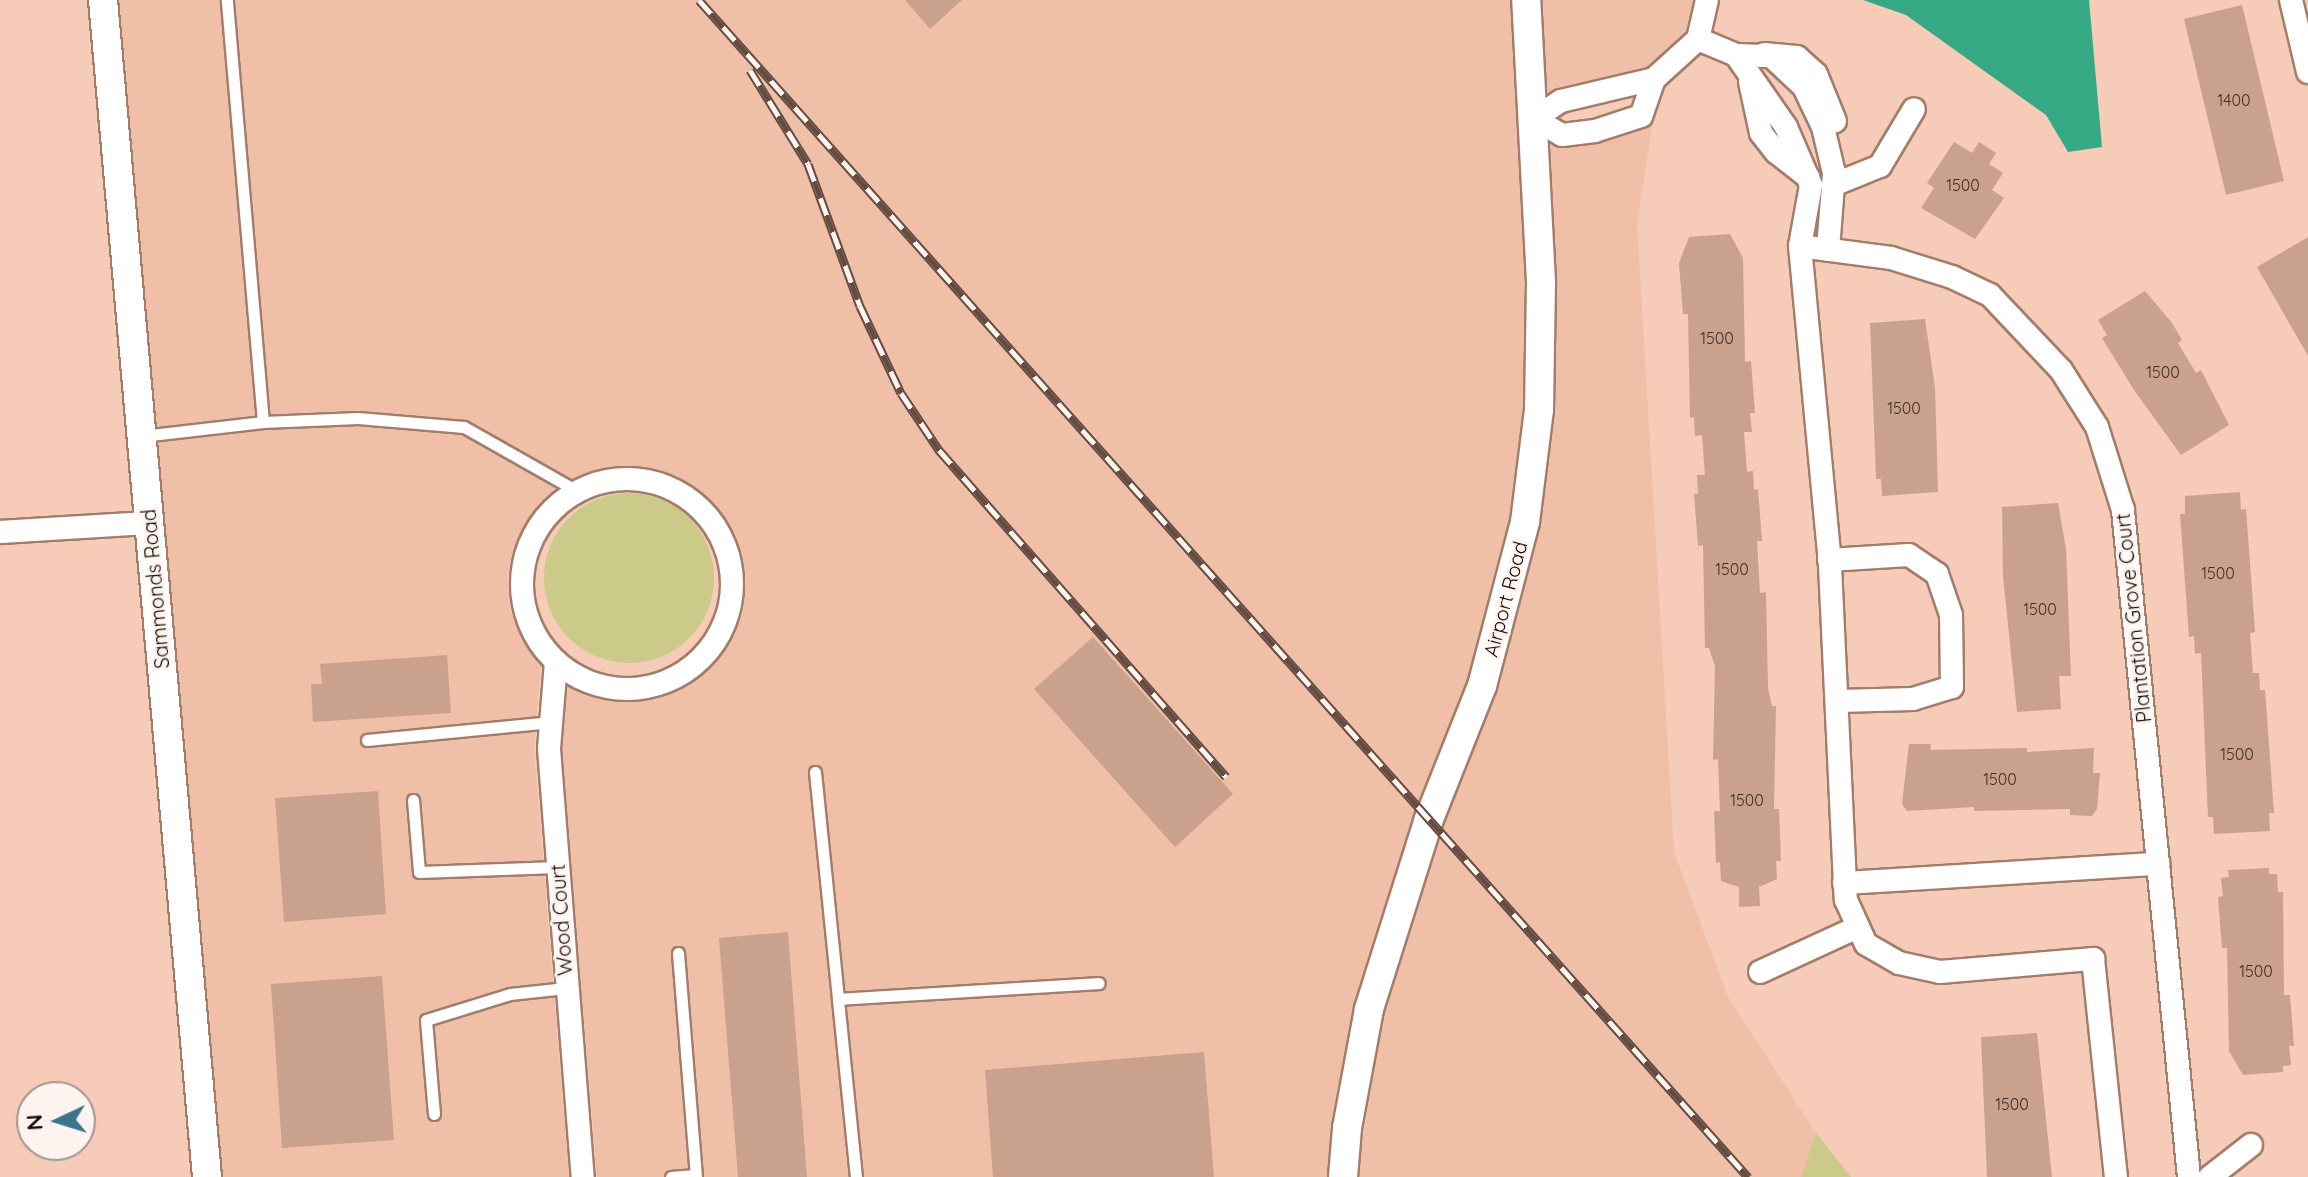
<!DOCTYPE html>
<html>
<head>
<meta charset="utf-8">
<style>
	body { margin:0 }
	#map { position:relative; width:2308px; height:1177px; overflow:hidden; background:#f6cbb7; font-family:Quicksand,sans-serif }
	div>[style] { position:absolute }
	.built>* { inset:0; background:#f0bfa7 }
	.green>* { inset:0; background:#cbca88 }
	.round { border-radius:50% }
	.water>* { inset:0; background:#34a983 }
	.building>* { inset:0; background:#c9a18d }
	.roads { filter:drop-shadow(2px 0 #a37c6a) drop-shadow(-2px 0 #a37c6a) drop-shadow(0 2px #a37c6a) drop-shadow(0 -2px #a37c6a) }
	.service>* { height:11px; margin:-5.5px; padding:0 5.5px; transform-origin:5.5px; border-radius:5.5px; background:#fff }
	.minor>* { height:22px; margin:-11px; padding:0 11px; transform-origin:11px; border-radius:11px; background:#fff }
	.minor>.ring { margin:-11px; padding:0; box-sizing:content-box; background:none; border:22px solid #fff; border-radius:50% }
	.tertiary>* { height:28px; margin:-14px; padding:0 14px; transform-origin:14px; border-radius:14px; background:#fff }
	.rail>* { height:9px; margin-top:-4.5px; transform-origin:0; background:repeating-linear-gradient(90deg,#fdf4f0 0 18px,#644c42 0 36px); box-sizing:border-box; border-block:2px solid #644c42 }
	span { translate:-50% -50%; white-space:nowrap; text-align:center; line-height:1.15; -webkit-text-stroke:6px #fdf4f0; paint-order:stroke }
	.number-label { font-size:16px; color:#432e26 }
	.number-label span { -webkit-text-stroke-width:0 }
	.street-label { font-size:20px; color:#160803 }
	.north { position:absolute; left:16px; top:1081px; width:80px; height:80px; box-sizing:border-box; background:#fdf4f0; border:2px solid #a19691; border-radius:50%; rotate:266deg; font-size:22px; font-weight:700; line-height:32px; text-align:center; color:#160803 }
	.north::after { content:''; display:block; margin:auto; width:28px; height:36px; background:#3a758d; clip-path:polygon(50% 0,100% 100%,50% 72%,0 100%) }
</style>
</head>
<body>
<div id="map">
	<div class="built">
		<div style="clip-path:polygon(118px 0,1512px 0,1527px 283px,1525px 410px,1511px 520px,1469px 683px,1415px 816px,1356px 1007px,1333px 1127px,1329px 1177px,597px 1177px,562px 749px,568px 686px,622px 702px,662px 697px,693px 682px,725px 651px,742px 616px,746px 577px,737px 538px,716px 505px,684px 480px,646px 467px,605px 468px,568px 482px,539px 505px,520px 533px,508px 572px,510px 609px,522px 640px,541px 666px,534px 750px,569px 1177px,221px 1177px)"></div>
		<div style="clip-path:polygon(1540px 0,1693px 0,1685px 33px,1647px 68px,1546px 95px)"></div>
		<div style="clip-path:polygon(1653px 120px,1637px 224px,1674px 852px,1728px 997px,1816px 1133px,1801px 1177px,1357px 1177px,1383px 1012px,1442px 822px,1496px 688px,1539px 523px,1553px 410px,1555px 281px,1549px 143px,1564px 148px,1597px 143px)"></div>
	</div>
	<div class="green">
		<div class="round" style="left:544px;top:493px;width:170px;height:170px"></div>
		<div style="clip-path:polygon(1816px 1133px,1851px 1177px,1801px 1177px)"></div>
	</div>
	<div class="water">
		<div style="clip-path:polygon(1863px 0,2089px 0,2102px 147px,2068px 152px,2046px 115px,1906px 15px)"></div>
	</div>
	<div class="building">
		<div style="clip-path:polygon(905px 0,962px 0,930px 29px)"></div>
		<div style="clip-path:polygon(2242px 5px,2284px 181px,2226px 195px,2184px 19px)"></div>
		<div style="clip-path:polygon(1954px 142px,1972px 153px,1979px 142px,1996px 153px,1989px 164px,2003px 173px,1992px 190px,2004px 198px,1975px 239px,1921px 208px,1934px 188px,1927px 183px)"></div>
		<div style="clip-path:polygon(1730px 234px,1743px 258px,1745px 362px,1751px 361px,1755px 413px,1750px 413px,1752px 432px,1744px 432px,1747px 472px,1753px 471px,1754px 490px,1758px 489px,1762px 541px,1757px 541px,1760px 593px,1766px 592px,1768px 688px,1772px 706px,1776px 706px,1774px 809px,1779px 809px,1781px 861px,1776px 861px,1777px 879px,1759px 887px,1760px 906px,1739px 907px,1739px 887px,1721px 881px,1720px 862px,1716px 863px,1714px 811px,1720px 811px,1718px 759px,1713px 760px,1715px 666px,1709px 648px,1705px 648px,1703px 545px,1698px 546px,1694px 494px,1698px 494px,1697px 475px,1705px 475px,1702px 435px,1695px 436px,1694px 417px,1690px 418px,1688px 314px,1683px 314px,1679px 263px,1689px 237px)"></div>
		<div style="clip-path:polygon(2308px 237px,2308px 356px,2257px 267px)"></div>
		<div style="clip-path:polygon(2145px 291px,2172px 323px,2182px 340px,2178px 343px,2196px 373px,2201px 370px,2229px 425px,2181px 455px,2134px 390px,2102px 338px,2107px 335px,2098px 320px)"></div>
		<div style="clip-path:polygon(1925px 319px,1935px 388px,1938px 492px,1882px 496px,1881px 479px,1876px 479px,1870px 323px)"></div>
		<div style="clip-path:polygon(2240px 492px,2241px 510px,2246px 509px,2254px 617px,2255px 632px,2250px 633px,2253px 673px,2259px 673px,2260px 690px,2265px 690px,2274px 813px,2269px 813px,2270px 831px,2214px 834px,2213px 817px,2208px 817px,2201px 653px,2195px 654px,2194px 636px,2189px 637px,2180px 514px,2185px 514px,2185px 496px)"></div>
		<div style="clip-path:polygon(2058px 503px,2066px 549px,2071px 676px,2059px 676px,2061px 709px,2017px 712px,2003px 576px,2002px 507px)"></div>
		<div style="clip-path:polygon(1093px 637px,1233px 794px,1175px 847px,1034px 689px)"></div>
		<div style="clip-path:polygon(447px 655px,451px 713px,313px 722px,311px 684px,322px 684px,320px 664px)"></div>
		<div style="clip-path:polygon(1909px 744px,1931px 744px,1930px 750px,2027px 748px,2027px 752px,2094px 748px,2093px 773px,2100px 773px,2097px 809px,2092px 816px,2070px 815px,2070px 809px,1974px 811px,1974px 807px,1907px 811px,1902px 804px)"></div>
		<div style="clip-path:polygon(378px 791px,386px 914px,284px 922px,275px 798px)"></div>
		<div style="clip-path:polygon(2269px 868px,2269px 874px,2277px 874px,2278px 892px,2283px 892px,2284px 995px,2290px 995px,2294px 1046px,2289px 1046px,2291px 1065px,2283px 1066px,2283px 1072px,2243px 1075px,2229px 1051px,2227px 948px,2222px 948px,2218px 897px,2223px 896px,2221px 878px,2229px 877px,2228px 870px)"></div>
		<div style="clip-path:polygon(788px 932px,807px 1177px,738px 1177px,719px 938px)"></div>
		<div style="clip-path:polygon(382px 976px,394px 1140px,282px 1148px,271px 984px)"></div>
		<div style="clip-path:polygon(2037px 1033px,2052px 1177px,1987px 1177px,1981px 1037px)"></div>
		<div style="clip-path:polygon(1204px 1052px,1214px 1177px,993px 1177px,985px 1070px)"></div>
	</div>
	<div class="roads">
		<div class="service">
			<div style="left:263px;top:422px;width:95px;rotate:-2.4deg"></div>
			<div style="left:358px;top:418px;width:106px;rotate:4.9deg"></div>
			<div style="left:464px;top:427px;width:130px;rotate:29.5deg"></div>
			<div style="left:142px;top:436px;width:122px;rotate:-6.6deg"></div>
			<div style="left:263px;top:422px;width:424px;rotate:-94.9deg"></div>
			<div style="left:367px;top:740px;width:185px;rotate:-5.6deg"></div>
			<div style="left:815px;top:772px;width:228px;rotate:84.2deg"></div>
			<div style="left:413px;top:800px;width:72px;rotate:85.2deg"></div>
			<div style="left:419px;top:872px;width:138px;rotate:-2.1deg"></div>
			<div style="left:678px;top:953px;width:225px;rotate:85.4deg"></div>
			<div style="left:434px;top:1114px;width:94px;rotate:-94.9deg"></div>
			<div style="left:426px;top:1020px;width:88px;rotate:-17.2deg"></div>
			<div style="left:510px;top:994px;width:56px;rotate:-6.1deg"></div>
			<div style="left:671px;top:1177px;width:24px;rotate:-5deg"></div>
			<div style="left:856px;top:1177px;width:179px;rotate:-95.8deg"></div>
			<div style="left:838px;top:999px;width:261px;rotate:-3.5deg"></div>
		</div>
		<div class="minor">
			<div style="left:2291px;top:0;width:74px;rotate:76.7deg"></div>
			<div style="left:1698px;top:39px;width:41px;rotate:22.8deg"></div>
			<div style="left:1736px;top:55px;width:35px;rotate:2deg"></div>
			<div style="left:1771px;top:56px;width:45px;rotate:43.2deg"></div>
			<div style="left:1804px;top:87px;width:44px;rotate:64.6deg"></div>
			<div style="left:1823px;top:127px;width:47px;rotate:76.6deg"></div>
			<div style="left:1834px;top:173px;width:77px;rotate:94.5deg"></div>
			<div style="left:1764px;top:54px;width:33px;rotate:5deg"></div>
			<div style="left:1797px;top:57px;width:25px;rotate:42deg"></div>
			<div style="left:1816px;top:74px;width:51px;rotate:68deg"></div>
			<div style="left:1736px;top:55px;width:88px;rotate:55.2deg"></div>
			<div style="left:1786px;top:127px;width:63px;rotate:66.7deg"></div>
			<div style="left:1811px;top:185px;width:62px;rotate:100.2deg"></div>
			<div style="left:1800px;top:246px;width:321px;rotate:84.6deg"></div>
			<div style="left:1830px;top:566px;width:334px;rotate:87.3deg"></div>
			<div style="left:1846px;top:900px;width:48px;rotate:65.6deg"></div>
			<div style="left:1866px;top:944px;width:38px;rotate:30deg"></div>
			<div style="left:1899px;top:963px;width:42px;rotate:12.4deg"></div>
			<div style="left:1940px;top:972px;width:154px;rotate:-4.9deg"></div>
			<div style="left:2093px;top:959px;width:219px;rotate:84deg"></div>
			<div style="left:1654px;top:79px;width:39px;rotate:109deg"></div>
			<div style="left:1641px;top:116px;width:48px;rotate:161.9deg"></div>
			<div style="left:1595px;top:131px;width:33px;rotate:173deg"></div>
			<div style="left:1562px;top:135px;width:32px;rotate:-150deg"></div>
			<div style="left:1534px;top:119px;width:32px;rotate:-34deg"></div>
			<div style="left:1561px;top:101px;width:96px;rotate:-13.3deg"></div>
			<div style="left:1654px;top:79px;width:59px;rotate:-42.3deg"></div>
			<div style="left:1698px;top:39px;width:40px;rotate:-77deg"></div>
			<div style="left:1750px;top:82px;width:52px;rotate:77.8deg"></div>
			<div style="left:1761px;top:133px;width:24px;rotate:52deg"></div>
			<div style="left:1776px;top:152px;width:41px;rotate:38deg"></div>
			<div style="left:1833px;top:185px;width:51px;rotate:-22deg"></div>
			<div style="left:1880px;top:166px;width:66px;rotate:-59.2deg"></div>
			<div style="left:1800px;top:246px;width:92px;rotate:7.5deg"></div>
			<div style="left:1891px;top:258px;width:64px;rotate:17.3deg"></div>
			<div style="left:1952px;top:277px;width:42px;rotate:25.3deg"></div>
			<div style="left:1990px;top:295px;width:103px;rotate:46.6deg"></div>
			<div style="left:2061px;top:370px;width:67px;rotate:57.7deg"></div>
			<div style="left:2097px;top:427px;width:87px;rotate:72.6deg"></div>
			<div style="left:2123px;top:510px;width:670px;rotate:84.35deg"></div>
			<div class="ring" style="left:522px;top:479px;width:188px;height:188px"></div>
			<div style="left:0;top:532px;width:149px;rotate:-3.5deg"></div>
			<div style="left:1829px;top:560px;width:80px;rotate:-3.6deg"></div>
			<div style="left:1909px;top:555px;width:34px;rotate:34deg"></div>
			<div style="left:1937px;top:574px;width:43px;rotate:71.1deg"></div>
			<div style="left:1951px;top:615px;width:72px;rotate:89.2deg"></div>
			<div style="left:1952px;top:687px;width:41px;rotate:162.9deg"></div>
			<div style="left:1913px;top:699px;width:74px;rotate:178.5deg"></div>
			<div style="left:556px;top:662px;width:87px;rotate:94.6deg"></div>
			<div style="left:549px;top:749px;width:429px;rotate:85.5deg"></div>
			<div style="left:1844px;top:883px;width:315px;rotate:-3.5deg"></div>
			<div style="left:1760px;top:972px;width:108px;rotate:-24.7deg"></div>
			<div style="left:2210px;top:1177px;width:52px;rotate:-38deg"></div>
		</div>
		<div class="tertiary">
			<div style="left:103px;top:0;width:1182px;rotate:84.95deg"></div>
			<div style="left:1343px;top:1177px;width:49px;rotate:-85.3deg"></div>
			<div style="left:1347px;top:1128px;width:121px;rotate:-79.5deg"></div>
			<div style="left:1369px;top:1009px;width:199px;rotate:-72.5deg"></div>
			<div style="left:1429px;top:819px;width:143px;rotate:-68.3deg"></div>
			<div style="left:1482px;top:686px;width:170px;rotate:-75.3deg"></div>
			<div style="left:1525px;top:522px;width:113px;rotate:-82.9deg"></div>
			<div style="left:1539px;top:410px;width:128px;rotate:-89.1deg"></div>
			<div style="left:1541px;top:282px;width:282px;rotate:-93deg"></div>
		</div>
	</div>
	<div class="rail">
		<div style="left:699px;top:0;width:1577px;rotate:48.29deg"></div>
		<div style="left:750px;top:70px;width:110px;rotate:58.3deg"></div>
		<div style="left:808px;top:164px;width:151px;rotate:69.9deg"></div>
		<div style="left:860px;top:306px;width:96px;rotate:64.8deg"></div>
		<div style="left:901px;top:393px;width:69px;rotate:56.3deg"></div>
		<div style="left:939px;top:450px;width:435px;rotate:48.7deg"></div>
	</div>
	<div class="number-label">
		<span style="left:2234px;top:100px">1400</span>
		<span style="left:1963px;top:185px">1500</span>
		<span style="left:1717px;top:338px">1500</span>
		<span style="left:2163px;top:372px">1500</span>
		<span style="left:1904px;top:408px">1500</span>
		<span style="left:1732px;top:569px">1500</span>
		<span style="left:2218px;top:573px">1500</span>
		<span style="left:2040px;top:609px">1500</span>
		<span style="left:2237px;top:754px">1500</span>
		<span style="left:2000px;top:779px">1500</span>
		<span style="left:1747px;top:800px">1500</span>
		<span style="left:2256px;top:971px">1500</span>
		<span style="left:2012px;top:1104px">1500</span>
	</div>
	<div class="street-label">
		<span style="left:155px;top:589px;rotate:-95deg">Sammonds Road</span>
		<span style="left:1505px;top:599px;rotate:-75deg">Airport Road</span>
		<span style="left:2133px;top:618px;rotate:-96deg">Plantation Grove Court</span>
		<span style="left:561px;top:920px;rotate:-94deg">Wood Court</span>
	</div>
	<div class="north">N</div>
</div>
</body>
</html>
